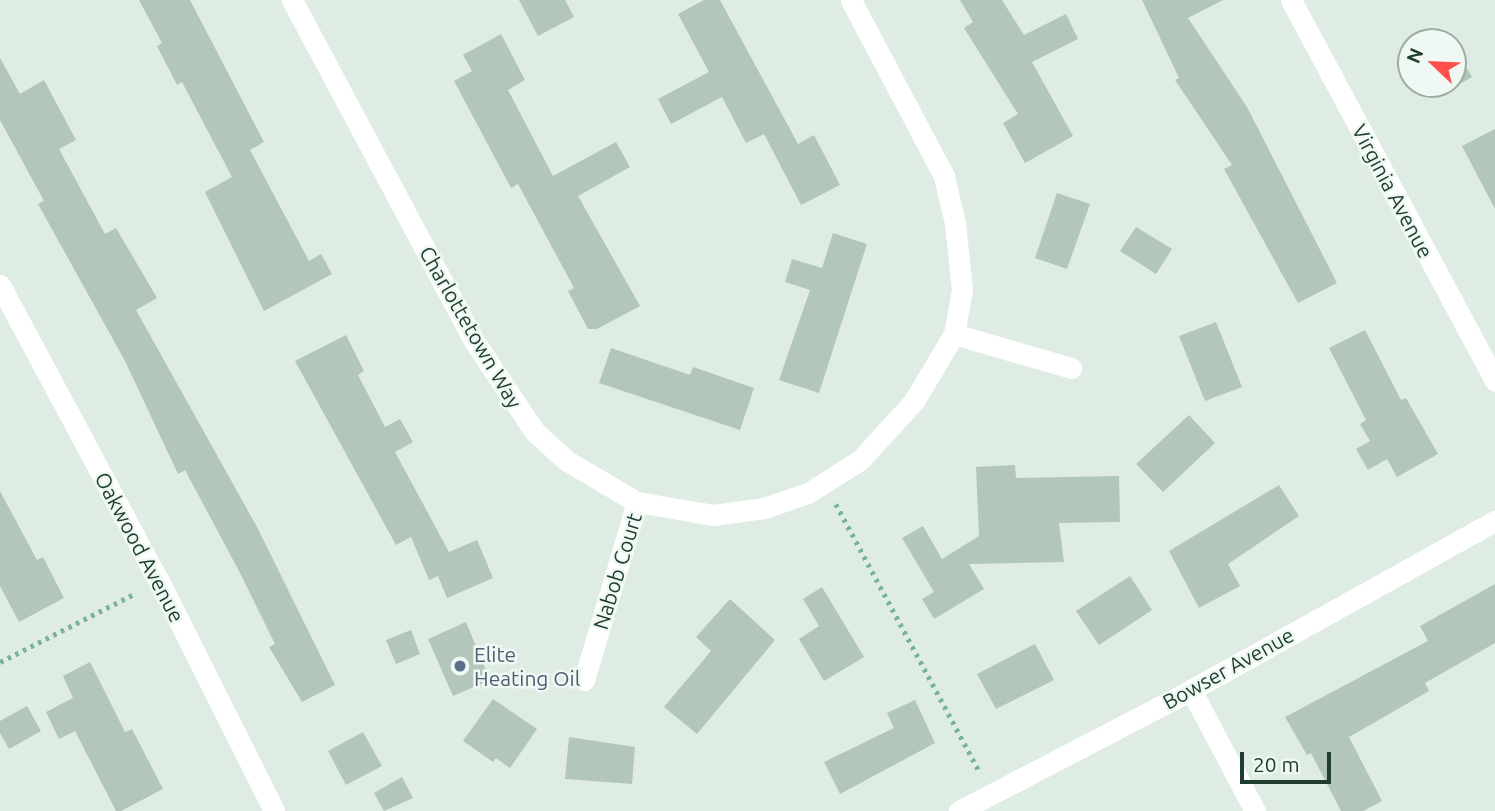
<!DOCTYPE html>
<html>
<head>
<meta charset="utf-8">
<style>
	body { margin:0 }
	#map { position:relative; width:1495px; height:811px; overflow:hidden; background:#deece3; font-family:Ubuntu,sans-serif }
	div>[style] { position:absolute }
	.building>* { inset:0; background:#b3c6bb }
	.path>* { height:4.5px; margin-top:-2.25px; transform-origin:0; background:repeating-linear-gradient(90deg,#7bb396 0 3.5px,transparent 0 8.5px) }
	.minor>* { height:21px; margin:-10.5px; padding:0 10.5px; transform-origin:10.5px; border-radius:10.5px; background:#fff }
	.dots>* { width:19px; height:19px; translate:-50% -50%; box-sizing:border-box; border:4px solid #eff8f2; border-radius:50% }
	span { translate:-50% -50%; white-space:nowrap; text-align:center; line-height:1.15; -webkit-text-stroke:5px #eff8f2; paint-order:stroke }
	.street-label { font-size:21px; color:#1e3d2e }
	.service-label { font-size:21px; color:#4e5e75 }
	.left { translate:0 -50%; text-align:left }
	.north { position:absolute; left:1397px; top:28px; width:70px; height:70px; box-sizing:border-box; background:#eff8f2; border:2px solid #9bada4; border-radius:50%; rotate:293deg; font-size:19px; font-weight:700; line-height:28px; text-align:center; color:#1e3d2e }
	.north::after { content:''; display:block; margin:auto; width:24px; height:32px; background:#ff5149; clip-path:polygon(50% 0,100% 100%,50% 72%,0 100%) }
	.scale { position:absolute; left:1240px; top:752px; width:91px; height:32px; box-sizing:border-box; border:4px solid #1e3d2e; border-top:0; padding-left:9px; font-size:21px; line-height:24px; white-space:nowrap; color:#1e3d2e; -webkit-text-stroke:5px #eff8f2; paint-order:stroke }
</style>
</head>
<body>
<div id="map">
	<div class="building">
		<div style="clip-path:polygon(139px 0,190px 0,264px 142px,250px 150px,309px 261px,321px 254px,332px 274px,264px 311px,205px 192px,232px 177px,182px 82px,177px 85px,157px 46px,162px 43px)"></div>
		<div style="clip-path:polygon(519px 0,565px 0,574px 17px,538px 36px)"></div>
		<div style="clip-path:polygon(704px 0,720px 0,798px 144px,814px 135px,840px 185px,801px 205px,764px 134px,746px 143px,722px 97px,671px 124px,658px 99px,709px 72px,678px 14px)"></div>
		<div style="clip-path:polygon(960px 0,1002px 0,1024px 35px,1066px 14px,1078px 39px,1032px 62px,1073px 136px,1025px 163px,1003px 123px,1018px 114px,964px 28px,973px 22px)"></div>
		<div style="clip-path:polygon(1142px 0,1223px 0,1188px 18px,1247px 107px,1337px 283px,1298px 303px,1224px 169px,1232px 165px,1175px 80px,1179px 78px)"></div>
		<div style="clip-path:polygon(1445px 31px,1451px 42px,1426px 42px)"></div>
		<div style="clip-path:polygon(501px 34px,525px 80px,508px 90px,553px 176px,616px 142px,630px 167px,578px 196px,640px 306px,597px 329px,588px 329px,568px 291px,574px 288px,518px 184px,511px 188px,454px 81px,472px 71px,463px 55px)"></div>
		<div style="clip-path:polygon(1453px 45px,1472px 77px,1437px 97px,1429px 84px,1453px 84px)"></div>
		<div style="clip-path:polygon(0 58px,20px 94px,44px 80px,76px 140px,59px 149px,105px 234px,116px 228px,157px 298px,136px 310px,257px 527px,335px 685px,302px 702px,269px 647px,275px 644px,240px 573px,185px 470px,178px 474px,125px 361px,38px 204px,44px 201px,0 120px)"></div>
		<div style="clip-path:polygon(1495px 129px,1495px 209px,1462px 146px)"></div>
		<div style="clip-path:polygon(1057px 193px,1090px 204px,1067px 269px,1035px 258px)"></div>
		<div style="clip-path:polygon(1136px 227px,1172px 249px,1156px 274px,1120px 251px)"></div>
		<div style="clip-path:polygon(833px 233px,867px 244px,819px 393px,779px 380px,810px 290px,785px 282px,792px 259px,822px 268px)"></div>
		<div style="clip-path:polygon(1216px 322px,1242px 387px,1205px 401px,1179px 336px)"></div>
		<div style="clip-path:polygon(1365px 330px,1401px 400px,1406px 398px,1438px 454px,1397px 477px,1387px 459px,1368px 470px,1356px 449px,1370px 441px,1360px 424px,1366px 420px,1329px 348px)"></div>
		<div style="clip-path:polygon(346px 335px,364px 371px,358px 375px,385px 427px,400px 419px,413px 442px,395px 452px,449px 552px,477px 540px,493px 578px,447px 598px,438px 576px,429px 580px,411px 537px,396px 545px,295px 361px)"></div>
		<div style="clip-path:polygon(611px 348px,690px 375px,693px 367px,754px 388px,740px 430px,599px 383px)"></div>
		<div style="clip-path:polygon(1189px 415px,1215px 443px,1163px 492px,1136px 464px)"></div>
		<div style="clip-path:polygon(1015px 465px,1016px 478px,1119px 476px,1120px 522px,1059px 523px,1064px 562px,969px 564px,984px 589px,934px 619px,922px 599px,934px 592px,902px 538px,923px 526px,942px 559px,979px 536px,976px 467px)"></div>
		<div style="clip-path:polygon(1279px 485px,1299px 516px,1228px 564px,1240px 586px,1199px 608px,1169px 551px)"></div>
		<div style="clip-path:polygon(0 491px,37px 560px,43px 557px,64px 598px,19px 622px,0 586px)"></div>
		<div style="clip-path:polygon(1130px 576px,1152px 610px,1099px 645px,1076px 611px)"></div>
		<div style="clip-path:polygon(1495px 584px,1495px 643px,1425px 683px,1429px 691px,1349px 737px,1382px 801px,1363px 811px,1341px 811px,1311px 753px,1307px 755px,1285px 717px,1428px 641px,1420px 626px)"></div>
		<div style="clip-path:polygon(822px 587px,864px 657px,824px 681px,799px 639px,819px 626px,803px 599px)"></div>
		<div style="clip-path:polygon(730px 599px,775px 640px,697px 734px,664px 707px,711px 651px,696px 637px)"></div>
		<div style="clip-path:polygon(466px 622px,490px 680px,453px 696px,428px 639px)"></div>
		<div style="clip-path:polygon(411px 630px,420px 654px,396px 664px,386px 640px)"></div>
		<div style="clip-path:polygon(1035px 644px,1054px 680px,996px 709px,977px 674px)"></div>
		<div style="clip-path:polygon(90px 662px,125px 732px,132px 729px,163px 789px,121px 811px,116px 811px,75px 731px,59px 739px,46px 712px,73px 698px,63px 676px)"></div>
		<div style="clip-path:polygon(493px 699px,537px 729px,510px 768px,496px 758px,493px 762px,463px 741px)"></div>
		<div style="clip-path:polygon(915px 700px,935px 743px,840px 794px,824px 762px,894px 728px,887px 713px)"></div>
		<div style="clip-path:polygon(27px 706px,41px 731px,9px 749px,0 733px,0 721px)"></div>
		<div style="clip-path:polygon(363px 732px,382px 766px,346px 785px,328px 751px)"></div>
		<div style="clip-path:polygon(569px 737px,635px 747px,632px 784px,565px 779px)"></div>
		<div style="clip-path:polygon(402px 777px,413px 798px,384px 811px,374px 793px)"></div>
	</div>
	<div class="path">
		<div style="left:836px;top:504px;width:306px;rotate:61.8deg"></div>
		<div style="left:0;top:662px;width:153px;rotate:-26.9deg"></div>
	</div>
	<div class="minor">
		<div style="left:292px;top:0;width:390px;rotate:61.9deg"></div>
		<div style="left:476px;top:344px;width:106px;rotate:56.2deg"></div>
		<div style="left:535px;top:432px;width:43px;rotate:42.2deg"></div>
		<div style="left:567px;top:461px;width:81px;rotate:30.4deg"></div>
		<div style="left:637px;top:502px;width:77px;rotate:9.7deg"></div>
		<div style="left:713px;top:515px;width:51px;rotate:-7.8deg"></div>
		<div style="left:764px;top:508px;width:46px;rotate:-18.8deg"></div>
		<div style="left:808px;top:493px;width:62px;rotate:-32.4deg"></div>
		<div style="left:860px;top:460px;width:80px;rotate:-47.5deg"></div>
		<div style="left:914px;top:401px;width:78px;rotate:-59.2deg"></div>
		<div style="left:954px;top:334px;width:45px;rotate:-79.7deg"></div>
		<div style="left:962px;top:290px;width:67px;rotate:-96deg"></div>
		<div style="left:955px;top:223px;width:48px;rotate:-103.2deg"></div>
		<div style="left:944px;top:176px;width:199px;rotate:-117.9deg"></div>
		<div style="left:1291px;top:0;width:432px;rotate:61.8deg"></div>
		<div style="left:0;top:285px;width:336px;rotate:61.8deg"></div>
		<div style="left:159px;top:581px;width:257px;rotate:63.4deg"></div>
		<div style="left:954px;top:334px;width:122px;rotate:16.2deg"></div>
		<div style="left:584px;top:680px;width:186px;rotate:-73.4deg"></div>
		<div style="left:1191px;top:690px;width:137px;rotate:62.1deg"></div>
		<div style="left:959px;top:811px;width:262px;rotate:-27.5deg"></div>
		<div style="left:1191px;top:690px;width:348px;rotate:-29.1deg"></div>
	</div>
	<div class="dots">
		<div style="left:460px;top:666px;background:#5c6f8a"></div>
	</div>
	<div class="street-label">
		<span style="left:1393px;top:191px;rotate:62deg">Virginia Avenue</span>
		<span style="left:471px;top:327px;rotate:60deg">Charlottetown Way</span>
		<span style="left:140px;top:547px;rotate:62deg">Oakwood Avenue</span>
		<span style="left:617px;top:571px;rotate:-73deg">Nabob Court</span>
		<span style="left:1228px;top:668px;rotate:-29deg">Bowser Avenue</span>
	</div>
	<div class="service-label">
		<span class="left" style="left:474px;top:666px">Elite<br>Heating Oil</span>
	</div>
	<div class="north">N</div>
	<div class="scale">20 m</div>
</div>
</body>
</html>
